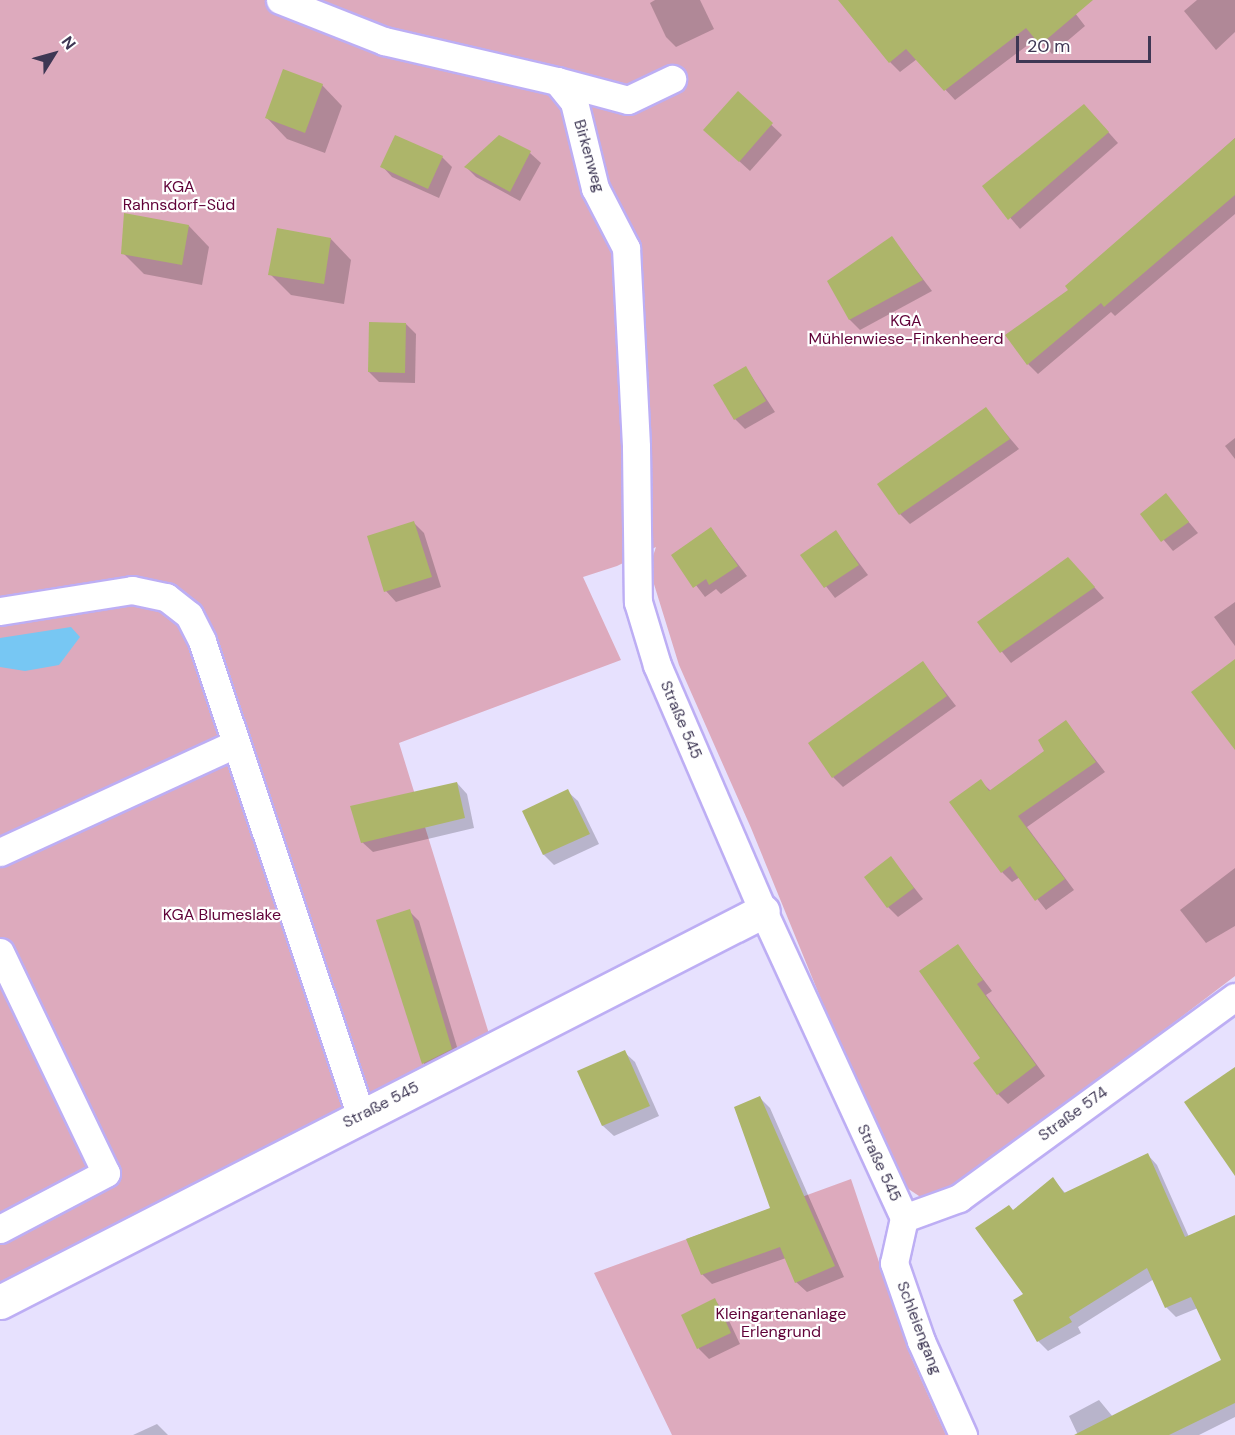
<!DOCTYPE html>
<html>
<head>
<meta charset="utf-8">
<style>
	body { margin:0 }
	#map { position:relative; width:1235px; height:1435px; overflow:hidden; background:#e7e1fe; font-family:"DM Sans",sans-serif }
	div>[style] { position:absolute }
	.green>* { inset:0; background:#ddaabd }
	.water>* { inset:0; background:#77c7f3 }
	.shadow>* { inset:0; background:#0003 }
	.building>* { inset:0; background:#adb56a }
	.roads { filter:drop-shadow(2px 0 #bdaef4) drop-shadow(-2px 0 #bdaef4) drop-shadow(0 2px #bdaef4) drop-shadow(0 -2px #bdaef4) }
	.service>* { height:27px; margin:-13.5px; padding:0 13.5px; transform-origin:13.5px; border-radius:13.5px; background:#fff }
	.minor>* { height:33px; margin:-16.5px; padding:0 16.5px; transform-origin:16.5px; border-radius:16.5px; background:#fff }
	span { translate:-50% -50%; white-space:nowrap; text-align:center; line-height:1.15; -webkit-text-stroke:4.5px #fff; paint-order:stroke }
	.street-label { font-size:16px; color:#3e3754 }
	.park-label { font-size:16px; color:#600238 }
	.north { position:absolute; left:24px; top:24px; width:60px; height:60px; -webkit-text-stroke:4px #fff; paint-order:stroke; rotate:53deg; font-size:16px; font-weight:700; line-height:24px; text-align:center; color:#3e3754 }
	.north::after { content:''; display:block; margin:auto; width:21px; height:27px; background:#3e3754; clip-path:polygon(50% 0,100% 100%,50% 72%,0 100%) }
	.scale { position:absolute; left:1016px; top:36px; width:135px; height:27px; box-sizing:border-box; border:3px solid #3e3754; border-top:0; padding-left:8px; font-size:18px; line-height:21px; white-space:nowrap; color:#3e3754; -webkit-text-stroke:4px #fff; paint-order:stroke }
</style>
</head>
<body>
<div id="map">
	<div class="green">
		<div style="clip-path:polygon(0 0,1235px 0,1235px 976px,965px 1182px,922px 1198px,904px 1186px,843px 1053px,751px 828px,679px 665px,649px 568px,656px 547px,617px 566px,583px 577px,621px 660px,399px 743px,490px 1037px,332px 1113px,0 1287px)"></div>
		<div style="clip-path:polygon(851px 1179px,911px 1357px,946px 1435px,672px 1435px,594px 1273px)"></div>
	</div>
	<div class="water">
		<div style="clip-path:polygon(71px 627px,80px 637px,59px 665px,25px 671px,0 667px,0 638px)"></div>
	</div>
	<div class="shadow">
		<div style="clip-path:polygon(655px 0,700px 0,714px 29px,676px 47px,666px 37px,650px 3px)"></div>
		<div style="clip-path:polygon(865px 0,1065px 0,1085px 26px,1052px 54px,1037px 38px,955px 100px,917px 59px,900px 72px,890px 62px,850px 13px)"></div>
		<div style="clip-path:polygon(1197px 0,1235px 0,1235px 32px,1216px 50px,1184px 11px)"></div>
		<div style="clip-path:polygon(322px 85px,342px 106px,325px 153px,287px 139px,267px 118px)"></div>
		<div style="clip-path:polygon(738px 93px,782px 135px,750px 171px,716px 140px)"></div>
		<div style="clip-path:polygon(1094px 116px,1118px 143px,1020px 229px,984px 187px)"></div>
		<div style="clip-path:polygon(499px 136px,530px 153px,541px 163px,520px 201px,476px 177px,466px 167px)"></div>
		<div style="clip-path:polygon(1235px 138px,1235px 214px,1115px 316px,1111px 312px,1038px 374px,1028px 364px,1070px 290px)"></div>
		<div style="clip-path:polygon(442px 157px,452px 167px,439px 198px,392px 177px,382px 166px)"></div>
		<div style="clip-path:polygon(189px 226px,209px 247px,202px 285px,144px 274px,123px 253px)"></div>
		<div style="clip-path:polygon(892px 238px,932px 291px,860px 330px,850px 320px,829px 281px)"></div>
		<div style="clip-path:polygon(331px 239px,351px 260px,344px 304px,291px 295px,270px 274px)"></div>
		<div style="clip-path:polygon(406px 324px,416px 334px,415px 383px,379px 382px,369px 372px)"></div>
		<div style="clip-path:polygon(746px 368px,775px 412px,745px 429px,735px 419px)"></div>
		<div style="clip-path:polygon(985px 409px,1019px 449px,910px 524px,900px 514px)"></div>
		<div style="clip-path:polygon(1235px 438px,1235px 459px,1225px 446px)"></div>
		<div style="clip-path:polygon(1166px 495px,1198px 533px,1173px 551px,1142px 514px)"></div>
		<div style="clip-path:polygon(414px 523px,424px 533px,441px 587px,396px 602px,386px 591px)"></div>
		<div style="clip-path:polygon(711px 529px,747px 576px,721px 594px,716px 589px,705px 597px,673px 555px)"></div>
		<div style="clip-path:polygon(836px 532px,868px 575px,835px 598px,802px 555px)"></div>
		<div style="clip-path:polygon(1078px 569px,1104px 598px,1011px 663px,979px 623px)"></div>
		<div style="clip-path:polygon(1235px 602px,1235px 646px,1214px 617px)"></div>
		<div style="clip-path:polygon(923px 663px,956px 706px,843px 787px,833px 777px)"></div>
		<div style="clip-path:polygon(1066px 722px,1105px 772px,1027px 827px,1074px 890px,1046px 910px,1020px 877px,1012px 882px,1002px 872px,980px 781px,991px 791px,1046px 751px)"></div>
		<div style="clip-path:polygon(457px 783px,467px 794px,474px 828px,373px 852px,362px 842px)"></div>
		<div style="clip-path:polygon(567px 791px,578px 801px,599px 844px,554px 865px,544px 855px,524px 812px)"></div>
		<div style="clip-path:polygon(891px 858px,923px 899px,898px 917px,888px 907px)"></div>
		<div style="clip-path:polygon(1235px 868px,1235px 926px,1206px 943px,1180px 910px)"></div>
		<div style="clip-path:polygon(409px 911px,419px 921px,461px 1060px,434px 1074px,424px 1064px,378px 921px)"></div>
		<div style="clip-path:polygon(958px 946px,992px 991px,986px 995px,1045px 1076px,1008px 1104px,998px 1094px)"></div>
		<div style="clip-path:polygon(624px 1052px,635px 1062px,659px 1116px,614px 1136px,603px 1126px,579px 1072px)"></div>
		<div style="clip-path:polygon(760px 1098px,770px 1108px,844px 1277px,807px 1292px,796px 1282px,786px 1258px,712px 1284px,702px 1274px,772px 1209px)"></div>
		<div style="clip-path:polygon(1147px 1154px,1157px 1165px,1189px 1237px,1235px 1241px,1235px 1417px,1199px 1435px,1078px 1435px,1069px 1416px,1099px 1400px,1113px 1417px,1223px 1361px,1198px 1308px,1176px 1317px,1166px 1307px,1154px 1279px,1078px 1327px,1081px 1333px,1048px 1351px,1038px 1341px,1025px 1295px,1014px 1212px,1053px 1179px,1066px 1194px)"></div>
		<div style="clip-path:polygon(714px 1300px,724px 1310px,740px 1344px,709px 1359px,699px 1349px,683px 1315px)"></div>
		<div style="clip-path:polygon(157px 1424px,168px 1435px,133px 1435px)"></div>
	</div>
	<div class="building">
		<div style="clip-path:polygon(838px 0,1093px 0,1040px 45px,1026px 28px,944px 91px,906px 49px,889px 63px)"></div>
		<div style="clip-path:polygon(283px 69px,323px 84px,305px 133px,265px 118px)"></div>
		<div style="clip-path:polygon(738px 91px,773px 123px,739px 162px,703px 130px)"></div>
		<div style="clip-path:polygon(1084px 104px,1109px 132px,1008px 220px,982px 186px)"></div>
		<div style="clip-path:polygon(395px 135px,443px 156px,428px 189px,380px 167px)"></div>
		<div style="clip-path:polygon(499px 135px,531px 151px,510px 192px,464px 167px)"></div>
		<div style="clip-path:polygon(1235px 138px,1235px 195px,1104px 307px,1101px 303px,1027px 365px,1005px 335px,1068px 290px,1065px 286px)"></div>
		<div style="clip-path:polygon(124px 213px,189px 225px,182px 265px,121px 254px)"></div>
		<div style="clip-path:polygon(277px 228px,331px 238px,324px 284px,268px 275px)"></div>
		<div style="clip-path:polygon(892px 236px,923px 280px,849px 320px,827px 281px)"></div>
		<div style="clip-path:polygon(369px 322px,406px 323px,405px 373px,368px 372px)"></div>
		<div style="clip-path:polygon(746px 366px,766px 401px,734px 420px,713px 385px)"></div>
		<div style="clip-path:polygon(986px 407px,1010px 439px,899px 515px,877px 484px)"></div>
		<div style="clip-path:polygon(1166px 493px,1189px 522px,1161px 542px,1140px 514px)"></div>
		<div style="clip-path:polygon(414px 521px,432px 577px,384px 592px,367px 536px)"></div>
		<div style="clip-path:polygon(711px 527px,738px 566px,709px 585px,706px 579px,693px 588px,671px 555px)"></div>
		<div style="clip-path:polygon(836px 530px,859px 565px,824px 588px,800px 555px)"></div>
		<div style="clip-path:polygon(1068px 557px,1095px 587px,1000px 653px,977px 622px)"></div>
		<div style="clip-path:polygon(1235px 659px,1235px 750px,1191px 692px)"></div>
		<div style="clip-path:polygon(923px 661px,947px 696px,832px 778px,808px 743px)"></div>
		<div style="clip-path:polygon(1066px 720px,1096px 762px,1018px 816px,1065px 879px,1035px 901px,1010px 866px,1001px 873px,949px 802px,981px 779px,989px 791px,1044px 751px,1038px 740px)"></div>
		<div style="clip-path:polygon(457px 782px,465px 818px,361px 843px,350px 806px)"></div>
		<div style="clip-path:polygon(568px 789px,590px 834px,543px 855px,522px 811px)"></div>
		<div style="clip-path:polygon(891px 856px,914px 888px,887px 908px,864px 877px)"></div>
		<div style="clip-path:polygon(410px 909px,452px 1049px,422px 1064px,376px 920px)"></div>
		<div style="clip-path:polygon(958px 944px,983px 980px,977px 984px,1036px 1065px,997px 1095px,973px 1063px,980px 1058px,919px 971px)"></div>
		<div style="clip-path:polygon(625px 1050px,650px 1106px,602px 1126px,577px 1071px)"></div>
		<div style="clip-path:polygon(1235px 1067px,1235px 1176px,1184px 1102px)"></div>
		<div style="clip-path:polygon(760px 1096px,835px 1266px,795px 1283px,780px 1247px,701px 1275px,686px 1239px,770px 1208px,734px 1107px)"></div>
		<div style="clip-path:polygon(1148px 1153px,1185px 1237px,1235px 1215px,1235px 1403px,1169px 1435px,1074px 1435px,1221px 1360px,1191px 1297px,1165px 1308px,1147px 1268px,1069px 1317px,1072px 1322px,1037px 1342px,1013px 1300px,1023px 1294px,975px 1228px,1009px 1205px,1013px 1210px,1053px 1177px,1064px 1193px)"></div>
		<div style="clip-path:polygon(715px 1298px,731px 1333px,697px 1349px,681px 1315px)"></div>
	</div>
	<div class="roads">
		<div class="service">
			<div style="left:280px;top:0;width:112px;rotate:21.5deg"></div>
			<div style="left:384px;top:41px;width:178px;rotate:13deg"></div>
			<div style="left:557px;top:81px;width:27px;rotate:51deg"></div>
			<div style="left:574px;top:102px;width:89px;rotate:76.3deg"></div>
			<div style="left:595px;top:188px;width:68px;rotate:62.7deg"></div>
			<div style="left:626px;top:248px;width:199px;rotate:87.1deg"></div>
			<div style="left:636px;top:447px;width:155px;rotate:89.3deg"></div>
			<div style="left:638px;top:602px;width:66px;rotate:73.2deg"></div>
			<div style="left:657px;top:665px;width:268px;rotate:66.7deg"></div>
			<div style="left:763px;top:911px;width:338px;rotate:65.3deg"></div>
			<div style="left:557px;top:81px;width:73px;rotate:15deg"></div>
			<div style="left:628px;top:100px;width:49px;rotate:-25.5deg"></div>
			<div style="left:0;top:611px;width:134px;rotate:-9deg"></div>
			<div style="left:132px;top:590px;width:35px;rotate:12deg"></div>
			<div style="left:166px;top:597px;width:29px;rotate:38deg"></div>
			<div style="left:189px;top:615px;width:29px;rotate:63deg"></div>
			<div style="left:202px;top:641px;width:500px;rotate:71.5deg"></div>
			<div style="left:0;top:852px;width:259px;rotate:-24.7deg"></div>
			<div style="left:0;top:952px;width:245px;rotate:64.4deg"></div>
			<div style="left:106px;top:1173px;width:120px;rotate:152.2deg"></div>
			<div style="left:904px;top:1218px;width:59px;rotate:-20deg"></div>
			<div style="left:959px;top:1198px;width:341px;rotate:-36.1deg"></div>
			<div style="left:904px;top:1218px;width:46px;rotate:102.5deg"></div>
			<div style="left:894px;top:1263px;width:83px;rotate:70.9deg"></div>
			<div style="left:921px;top:1341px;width:103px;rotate:65.9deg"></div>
		</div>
		<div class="minor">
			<div style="left:0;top:1302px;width:857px;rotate:-27.13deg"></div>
		</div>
	</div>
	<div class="street-label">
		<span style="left:589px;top:156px;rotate:74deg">Birkenweg</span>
		<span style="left:681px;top:720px;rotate:67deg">Straße 545</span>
		<span style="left:381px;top:1105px;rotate:-27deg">Straße 545</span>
		<span style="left:1073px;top:1114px;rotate:-36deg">Straße 574</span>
		<span style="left:879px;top:1163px;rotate:65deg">Straße 545</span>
		<span style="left:919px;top:1328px;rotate:69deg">Schleiengang</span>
	</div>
	<div class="park-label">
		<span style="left:179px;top:196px">KGA<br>Rahnsdorf-Süd</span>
		<span style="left:906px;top:330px">KGA<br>Mühlenwiese-Finkenheerd</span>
		<span style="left:222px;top:915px">KGA Blumeslake</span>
		<span style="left:781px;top:1323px">Kleingartenanlage<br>Erlengrund</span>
	</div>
	<div class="north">N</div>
	<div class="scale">20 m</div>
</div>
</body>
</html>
